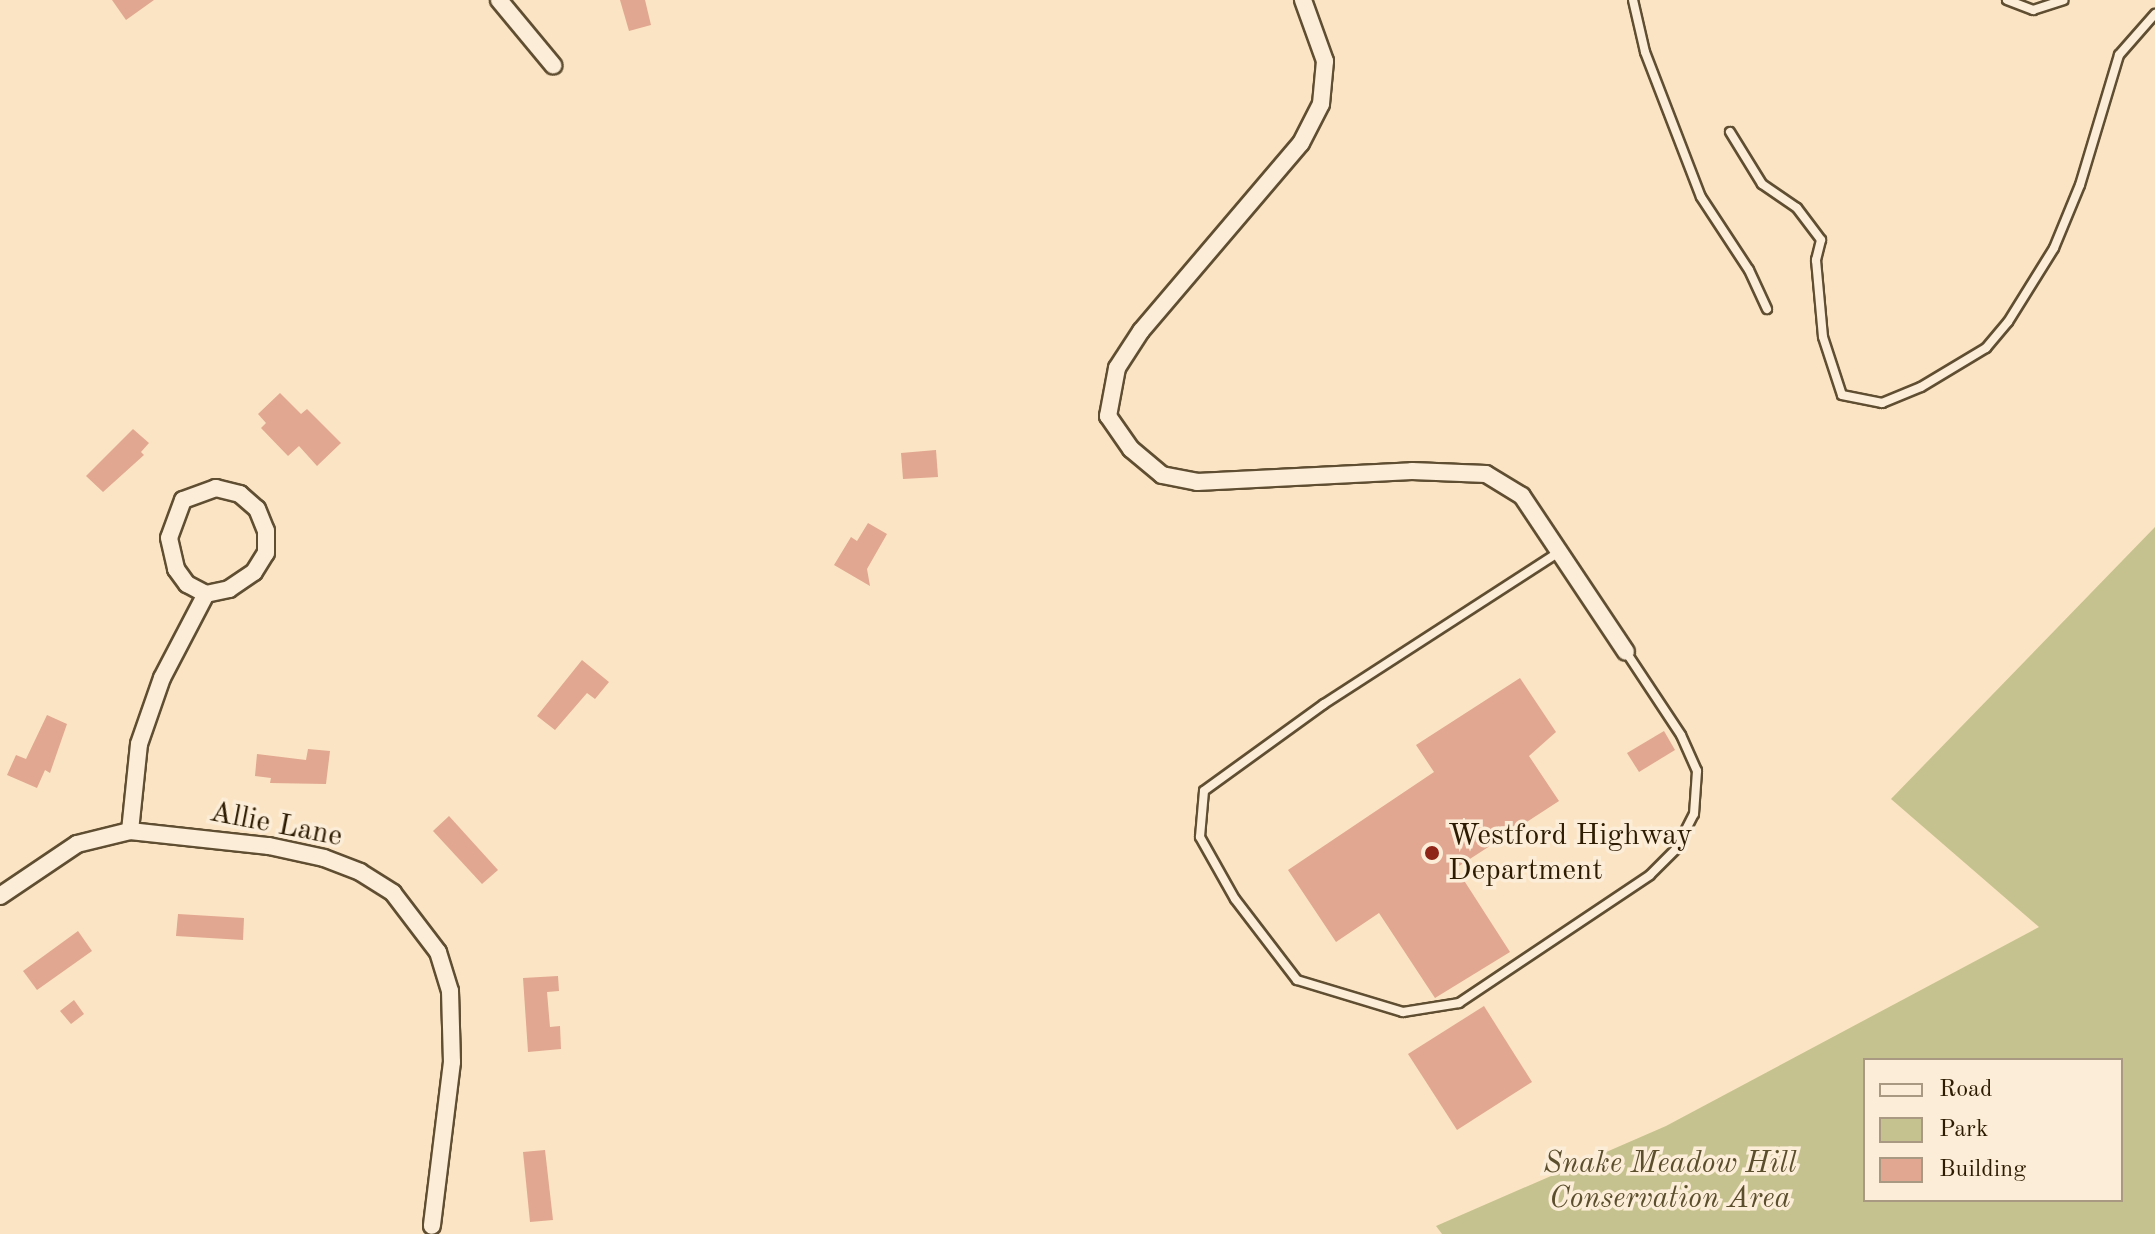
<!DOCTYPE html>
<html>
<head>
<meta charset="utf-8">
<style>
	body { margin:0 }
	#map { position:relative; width:2155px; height:1234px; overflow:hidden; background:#fbe4c3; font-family:"Old Standard TT",serif }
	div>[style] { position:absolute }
	.green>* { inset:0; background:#c6c28f }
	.building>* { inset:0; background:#e1a790 }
	.roads { filter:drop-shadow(2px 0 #604e32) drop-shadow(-2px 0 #604e32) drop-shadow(0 2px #604e32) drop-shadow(0 -2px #604e32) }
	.service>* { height:8px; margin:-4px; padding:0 4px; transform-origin:4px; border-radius:4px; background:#fcedd8 }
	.minor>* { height:16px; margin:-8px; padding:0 8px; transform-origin:8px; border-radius:8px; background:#fcedd8 }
	.dots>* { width:22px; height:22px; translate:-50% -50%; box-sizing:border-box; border:4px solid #fcedd8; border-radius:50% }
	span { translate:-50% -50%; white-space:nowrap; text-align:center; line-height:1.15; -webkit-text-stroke:7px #fcedd8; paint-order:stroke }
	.street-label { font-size:30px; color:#2d1c02 }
	.poi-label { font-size:30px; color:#2d1c02 }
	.left { translate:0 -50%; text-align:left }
	.park-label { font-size:30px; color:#5b4e2c; font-style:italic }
	.legend { position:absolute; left:1863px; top:1058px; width:260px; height:144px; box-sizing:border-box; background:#fcedd8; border:2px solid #a99982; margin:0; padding:10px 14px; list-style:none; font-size:24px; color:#2d1c02 }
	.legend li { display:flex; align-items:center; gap:16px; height:40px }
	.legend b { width:40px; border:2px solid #a99982 }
</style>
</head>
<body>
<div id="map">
	<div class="green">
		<div style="clip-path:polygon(evenodd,2155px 527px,2155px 1234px,1442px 1234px,1436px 1226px,1666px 1126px,2039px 927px,1891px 799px,2155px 527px,1865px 1060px,2121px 1060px,2121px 1200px,1865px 1200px,1865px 1060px)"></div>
	</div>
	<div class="building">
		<div style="clip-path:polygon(112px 0,154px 0,126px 20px)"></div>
		<div style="clip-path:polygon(620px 0,645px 0,651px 25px,629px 31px)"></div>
		<div style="clip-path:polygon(280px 393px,301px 414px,307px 409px,341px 443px,317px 466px,299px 446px,288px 456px,261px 428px,266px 423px,258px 414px)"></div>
		<div style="clip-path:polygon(133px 429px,149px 443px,141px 452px,144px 455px,103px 492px,86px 476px)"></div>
		<div style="clip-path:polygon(936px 450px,938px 477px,903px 479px,901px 453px)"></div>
		<div style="clip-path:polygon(868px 523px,887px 534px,867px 569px,870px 586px,834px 565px,851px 537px,857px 541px)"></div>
		<div style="clip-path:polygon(582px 660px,609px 682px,595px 699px,587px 693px,555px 730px,537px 716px)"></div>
		<div style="clip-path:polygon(1520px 678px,1556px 732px,1529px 756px,1559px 801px,1456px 868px,1510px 952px,1435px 998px,1379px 913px,1336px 942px,1288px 870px,1434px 772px,1416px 745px)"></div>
		<div style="clip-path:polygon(47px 715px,67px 724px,50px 773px,45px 770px,37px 788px,7px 775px,16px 755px,26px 759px)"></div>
		<div style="clip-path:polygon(1664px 731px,1675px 750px,1639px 772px,1627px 753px)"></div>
		<div style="clip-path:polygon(308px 749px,330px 751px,326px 784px,270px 783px,271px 778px,255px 776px,257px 754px,306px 760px)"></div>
		<div style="clip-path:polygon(449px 816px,498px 870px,482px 884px,433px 831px)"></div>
		<div style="clip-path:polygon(178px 914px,244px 918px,243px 940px,176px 936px)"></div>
		<div style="clip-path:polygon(78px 931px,92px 951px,37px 990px,23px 971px)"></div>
		<div style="clip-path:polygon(558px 976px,559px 991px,547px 992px,550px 1027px,560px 1026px,561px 1049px,528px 1052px,523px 978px)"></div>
		<div style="clip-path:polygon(74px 1000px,84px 1014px,71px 1024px,60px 1011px)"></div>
		<div style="clip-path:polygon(1484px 1006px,1532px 1082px,1457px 1130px,1408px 1054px)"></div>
		<div style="clip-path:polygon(545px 1150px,553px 1220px,530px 1222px,523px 1152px)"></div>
	</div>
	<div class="roads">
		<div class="service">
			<div style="left:1633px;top:0;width:53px;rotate:77deg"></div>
			<div style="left:1645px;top:52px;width:155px;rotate:68.9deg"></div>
			<div style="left:1701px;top:197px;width:87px;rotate:56.7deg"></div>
			<div style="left:1749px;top:270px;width:43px;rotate:65.2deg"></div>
			<div style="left:2007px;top:0;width:28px;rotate:21deg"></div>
			<div style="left:2033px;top:10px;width:32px;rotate:-18deg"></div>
			<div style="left:1730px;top:132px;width:61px;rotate:58.4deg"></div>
			<div style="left:1762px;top:184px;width:42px;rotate:34.4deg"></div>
			<div style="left:1797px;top:208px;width:40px;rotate:53deg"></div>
			<div style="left:1821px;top:240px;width:21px;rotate:104deg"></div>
			<div style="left:1816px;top:260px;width:77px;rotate:84.8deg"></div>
			<div style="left:1823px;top:337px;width:61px;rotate:71.9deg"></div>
			<div style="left:1842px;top:395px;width:41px;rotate:11.3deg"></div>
			<div style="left:1882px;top:403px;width:42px;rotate:-22.3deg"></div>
			<div style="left:1921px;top:387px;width:76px;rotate:-31deg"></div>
			<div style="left:1986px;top:348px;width:34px;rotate:-50deg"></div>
			<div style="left:2008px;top:322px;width:87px;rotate:-58.1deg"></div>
			<div style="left:2054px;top:248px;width:68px;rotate:-67.6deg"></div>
			<div style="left:2080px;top:185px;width:136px;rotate:-73.3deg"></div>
			<div style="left:2119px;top:55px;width:55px;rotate:-48.7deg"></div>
			<div style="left:1559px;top:552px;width:280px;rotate:147.1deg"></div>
			<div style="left:1324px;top:704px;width:148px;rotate:144.1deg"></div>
			<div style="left:1204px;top:791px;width:46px;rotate:95deg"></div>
			<div style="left:1200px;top:837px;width:71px;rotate:60.6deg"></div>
			<div style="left:1235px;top:899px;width:102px;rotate:52.6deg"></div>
			<div style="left:1297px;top:980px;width:111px;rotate:16.8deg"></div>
			<div style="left:1403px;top:1012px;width:57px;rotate:-9.1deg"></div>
			<div style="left:1459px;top:1003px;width:230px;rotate:-33.8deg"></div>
			<div style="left:1650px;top:875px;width:37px;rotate:-45deg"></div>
			<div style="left:1676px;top:849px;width:39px;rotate:-63deg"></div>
			<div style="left:1694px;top:814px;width:43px;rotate:-86deg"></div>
			<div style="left:1697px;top:771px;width:39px;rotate:-114deg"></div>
			<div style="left:1681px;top:735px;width:100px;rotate:-123.5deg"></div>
		</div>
		<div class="minor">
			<div style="left:499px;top:0;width:85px;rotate:50.3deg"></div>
			<div style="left:1303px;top:0;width:65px;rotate:70.2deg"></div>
			<div style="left:1325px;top:61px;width:43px;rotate:95.3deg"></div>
			<div style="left:1321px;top:104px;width:44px;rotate:117.1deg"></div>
			<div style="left:1301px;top:143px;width:247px;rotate:130.4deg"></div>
			<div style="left:1141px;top:331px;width:44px;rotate:123deg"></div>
			<div style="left:1117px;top:368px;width:49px;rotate:100.6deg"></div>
			<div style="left:1108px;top:416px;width:40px;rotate:55.1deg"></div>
			<div style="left:1131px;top:449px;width:40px;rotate:40deg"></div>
			<div style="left:1162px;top:475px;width:36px;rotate:11deg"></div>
			<div style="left:1197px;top:482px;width:215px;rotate:-2.9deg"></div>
			<div style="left:1412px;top:471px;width:74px;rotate:2.3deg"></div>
			<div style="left:1486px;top:474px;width:42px;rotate:31.4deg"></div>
			<div style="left:1522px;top:496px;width:187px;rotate:56.3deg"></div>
			<div style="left:130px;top:831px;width:87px;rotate:-84.1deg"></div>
			<div style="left:139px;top:744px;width:70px;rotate:-70.8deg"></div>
			<div style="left:162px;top:678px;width:95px;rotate:-62.4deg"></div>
			<div style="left:206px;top:594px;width:24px;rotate:-12deg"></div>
			<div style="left:229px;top:589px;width:30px;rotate:-34deg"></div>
			<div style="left:254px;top:572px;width:22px;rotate:-58deg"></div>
			<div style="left:266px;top:553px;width:22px;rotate:-90deg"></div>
			<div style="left:266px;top:531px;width:24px;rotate:-112deg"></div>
			<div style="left:257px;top:509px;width:23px;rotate:-139deg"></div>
			<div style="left:240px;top:494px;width:25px;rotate:-166deg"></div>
			<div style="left:216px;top:488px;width:35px;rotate:160deg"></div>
			<div style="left:183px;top:500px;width:40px;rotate:110.2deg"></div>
			<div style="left:169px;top:538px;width:32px;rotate:77deg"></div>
			<div style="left:176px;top:569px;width:19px;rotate:54deg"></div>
			<div style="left:187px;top:584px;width:21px;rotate:28deg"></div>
			<div style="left:0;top:896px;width:93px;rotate:-34deg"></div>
			<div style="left:77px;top:844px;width:55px;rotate:-13.8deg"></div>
			<div style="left:130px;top:831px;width:140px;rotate:6.2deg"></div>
			<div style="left:269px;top:846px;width:56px;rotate:12.3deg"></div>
			<div style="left:324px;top:858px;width:39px;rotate:21deg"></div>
			<div style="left:360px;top:872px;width:39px;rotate:32deg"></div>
			<div style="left:393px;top:893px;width:74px;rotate:52.7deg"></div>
			<div style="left:438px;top:952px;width:41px;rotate:72.9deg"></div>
			<div style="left:450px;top:991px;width:71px;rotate:88.4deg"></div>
			<div style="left:452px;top:1062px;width:165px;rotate:97deg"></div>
		</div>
	</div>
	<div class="dots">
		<div style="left:1432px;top:853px;background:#8f2418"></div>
	</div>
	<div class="street-label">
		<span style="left:276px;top:825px;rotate:11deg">Allie Lane</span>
	</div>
	<div class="poi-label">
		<span class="left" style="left:1448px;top:853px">Westford Highway<br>Department</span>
	</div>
	<div class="park-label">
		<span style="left:1670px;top:1181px">Snake Meadow Hill<br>Conservation Area</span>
	</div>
	<ul class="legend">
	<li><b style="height:10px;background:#fcedd8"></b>Road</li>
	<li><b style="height:22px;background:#c6c28f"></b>Park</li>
	<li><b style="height:22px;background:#e1a790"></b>Building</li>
	</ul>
</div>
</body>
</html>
